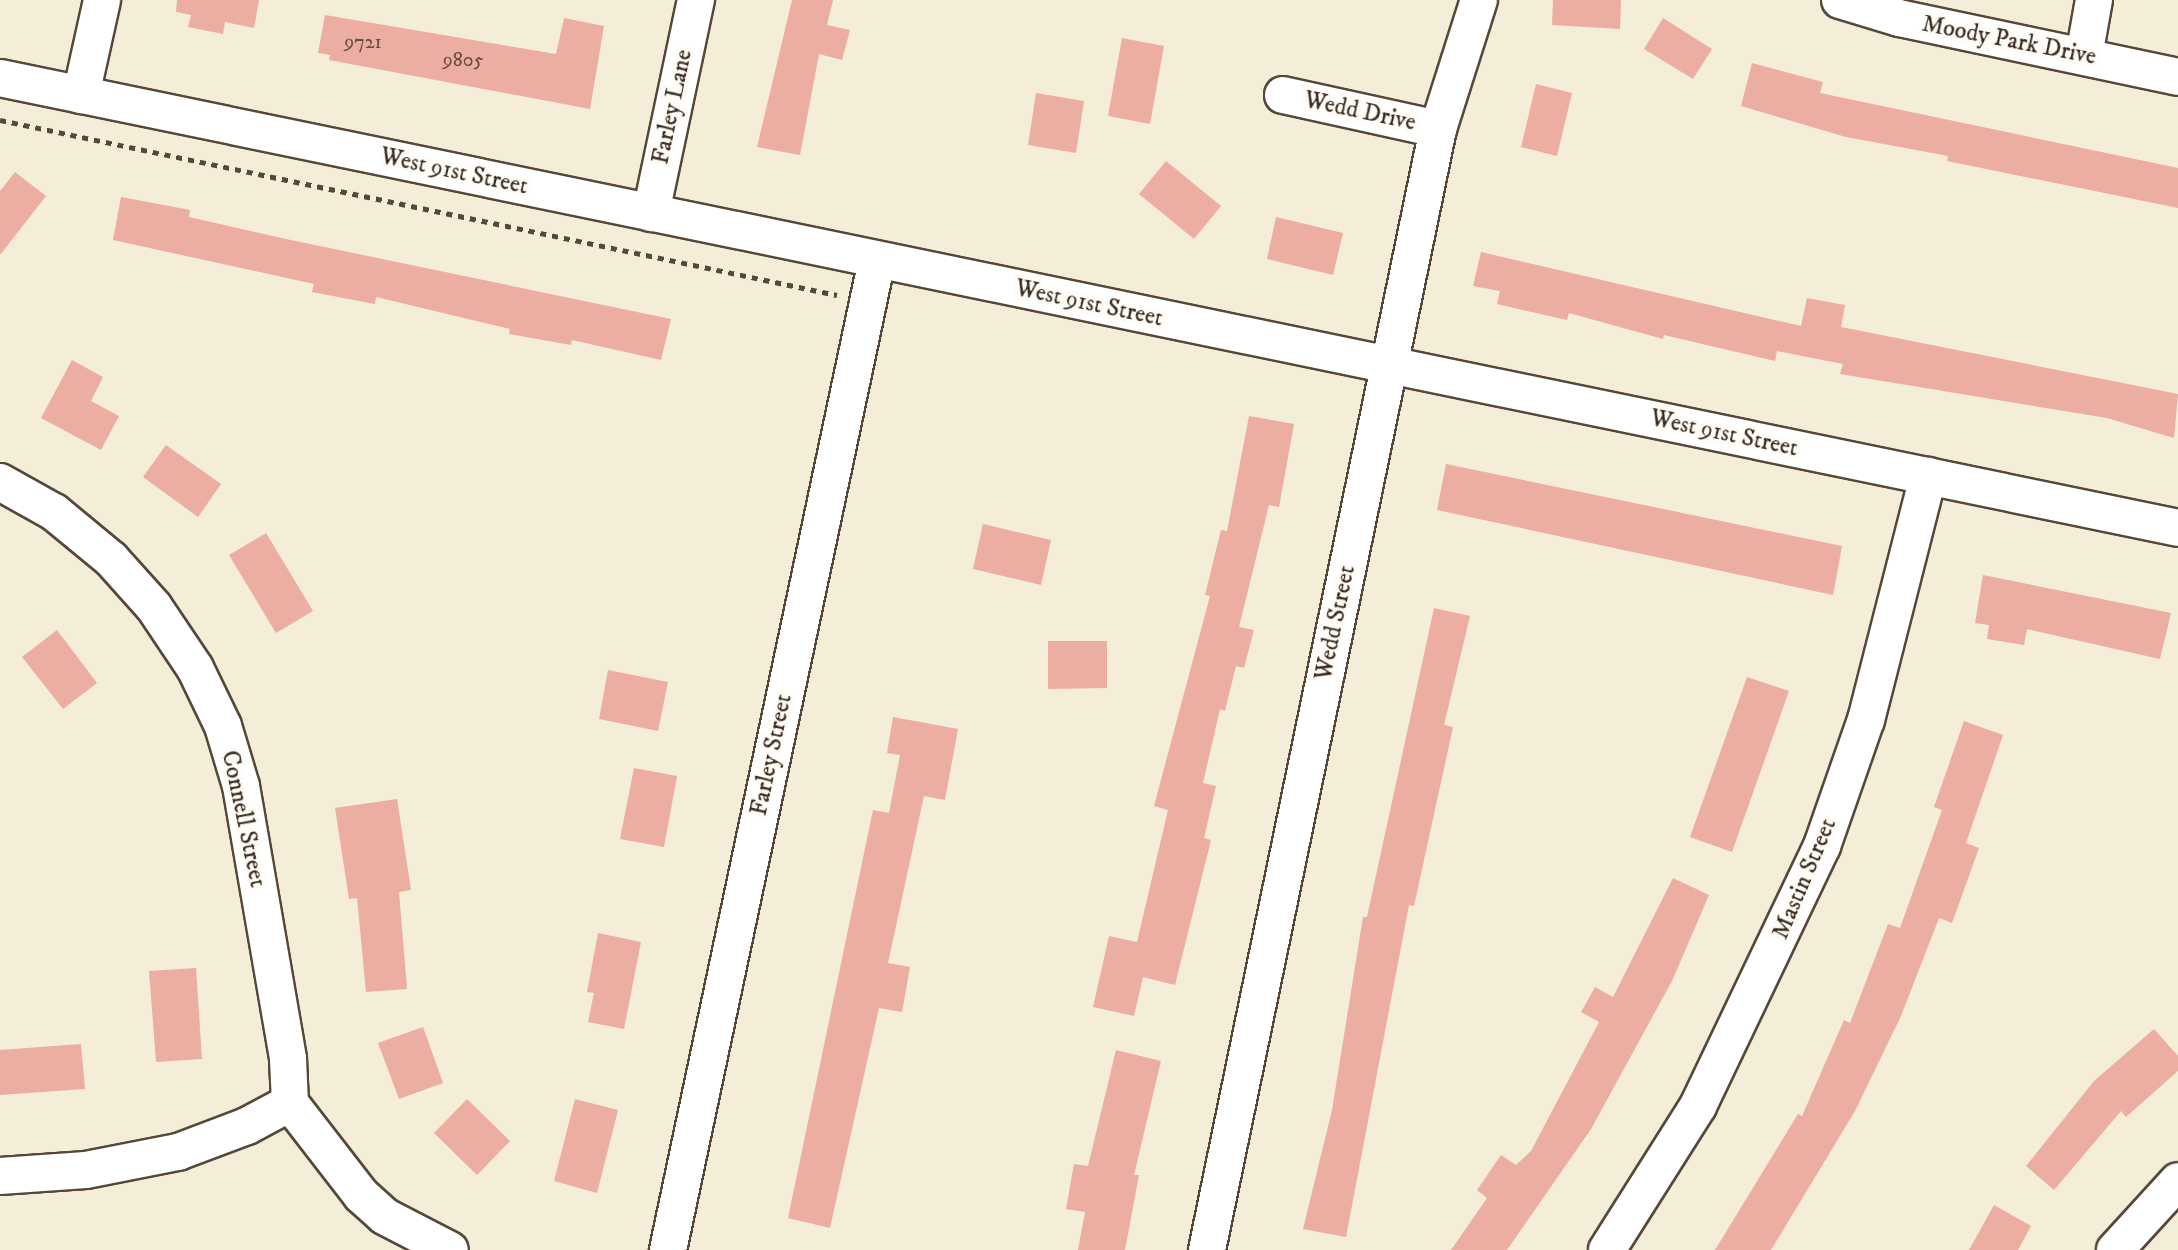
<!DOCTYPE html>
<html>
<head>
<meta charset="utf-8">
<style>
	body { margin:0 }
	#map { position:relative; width:2178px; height:1250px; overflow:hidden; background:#f4edd8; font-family:"IM FELL DW Pica",serif }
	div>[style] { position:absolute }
	.building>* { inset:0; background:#ecada3 }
	.path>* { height:5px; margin-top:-2.5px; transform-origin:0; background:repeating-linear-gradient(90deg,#57473a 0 6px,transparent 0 12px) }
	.roads { filter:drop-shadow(2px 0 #57473a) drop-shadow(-2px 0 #57473a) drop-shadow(0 2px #57473a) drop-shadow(0 -2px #57473a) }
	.minor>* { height:36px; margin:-18px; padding:0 18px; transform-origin:18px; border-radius:18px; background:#fff }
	span { translate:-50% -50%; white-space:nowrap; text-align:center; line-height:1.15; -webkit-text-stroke:8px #fdfcf7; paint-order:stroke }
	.number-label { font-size:20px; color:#674b3f }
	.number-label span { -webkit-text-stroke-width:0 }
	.street-label { font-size:24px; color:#3b2a1e }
</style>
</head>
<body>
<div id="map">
	<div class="building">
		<div style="clip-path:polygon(177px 0,259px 0,254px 28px,225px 22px,223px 34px,188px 27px,191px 15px,176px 12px)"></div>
		<div style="clip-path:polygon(792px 0,833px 0,827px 25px,850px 30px,842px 60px,819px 54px,800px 155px,757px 147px)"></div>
		<div style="clip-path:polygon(1553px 0,1621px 0,1620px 29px,1552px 25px)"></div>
		<div style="clip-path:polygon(325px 15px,556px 54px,564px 18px,604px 26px,590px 109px,329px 60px,330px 55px,318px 53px)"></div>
		<div style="clip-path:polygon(1663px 18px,1712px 49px,1693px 79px,1644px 49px)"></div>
		<div style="clip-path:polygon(1122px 38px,1164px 46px,1150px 124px,1108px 116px)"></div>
		<div style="clip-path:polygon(1752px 63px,1823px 82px,1820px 93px,2178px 168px,2178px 208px,1947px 161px,1948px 156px,1846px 137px,1741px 106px)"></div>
		<div style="clip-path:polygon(1536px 84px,1572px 93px,1557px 156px,1521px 147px)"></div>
		<div style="clip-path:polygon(1036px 93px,1084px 101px,1076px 153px,1028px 145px)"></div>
		<div style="clip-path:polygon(1166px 161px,1221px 206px,1194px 239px,1139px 194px)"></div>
		<div style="clip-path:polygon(15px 172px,46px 196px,0 255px,0 191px)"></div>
		<div style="clip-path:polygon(121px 197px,190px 210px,189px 217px,286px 239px,671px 319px,661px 360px,572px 340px,571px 345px,509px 334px,510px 329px,376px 297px,375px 304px,312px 292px,314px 284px,113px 240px)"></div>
		<div style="clip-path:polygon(1276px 217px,1343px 233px,1333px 275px,1267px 259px)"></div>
		<div style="clip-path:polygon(1481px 252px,1801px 326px,1807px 298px,1845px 305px,1841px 327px,2178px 394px,2174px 438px,2107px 418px,1840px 374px,1843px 364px,1777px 351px,1775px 361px,1664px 335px,1663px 339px,1569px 313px,1567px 320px,1497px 304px,1500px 291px,1473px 286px)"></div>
		<div style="clip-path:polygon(72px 360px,103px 377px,91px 401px,119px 416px,101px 450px,41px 418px)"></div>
		<div style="clip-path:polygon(1249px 416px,1294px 424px,1279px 507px,1269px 505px,1239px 627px,1254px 630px,1244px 668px,1236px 666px,1225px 711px,1220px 709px,1203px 783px,1216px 786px,1204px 838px,1211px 840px,1175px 985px,1143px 977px,1134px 1016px,1093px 1007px,1109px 936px,1137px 942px,1168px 810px,1154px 806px,1210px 596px,1205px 595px,1221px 530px,1227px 531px)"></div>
		<div style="clip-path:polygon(166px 445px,221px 484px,198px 517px,143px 477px)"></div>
		<div style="clip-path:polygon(1446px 464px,1842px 546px,1833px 595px,1437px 510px)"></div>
		<div style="clip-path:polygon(983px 524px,1051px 540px,1041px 585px,973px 569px)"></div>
		<div style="clip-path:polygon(266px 533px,313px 611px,276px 633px,229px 555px)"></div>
		<div style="clip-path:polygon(1983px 575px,2171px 613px,2160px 659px,2027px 629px,2024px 645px,1987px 639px,1989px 625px,1975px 623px)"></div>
		<div style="clip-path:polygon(1434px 608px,1470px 616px,1444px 725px,1453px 727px,1414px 906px,1409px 905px,1346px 1237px,1303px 1229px,1332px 1110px,1363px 917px,1367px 917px)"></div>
		<div style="clip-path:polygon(57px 630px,97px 683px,63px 709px,22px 657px)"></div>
		<div style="clip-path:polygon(1048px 641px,1107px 641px,1107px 688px,1048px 689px)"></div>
		<div style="clip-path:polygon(608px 670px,668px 682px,658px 731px,599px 719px)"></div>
		<div style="clip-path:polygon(1747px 677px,1789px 691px,1732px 852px,1690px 837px)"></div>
		<div style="clip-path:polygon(893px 717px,958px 729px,945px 800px,924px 796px,888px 963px,910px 967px,902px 1012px,879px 1008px,830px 1228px,788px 1218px,873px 810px,889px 813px,900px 755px,887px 753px)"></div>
		<div style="clip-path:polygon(1964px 721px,2003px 735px,1966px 843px,1979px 848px,1952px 923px,1939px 918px,1901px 1016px,1855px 1111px,1771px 1250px,1715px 1250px,1798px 1114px,1802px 1116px,1844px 1020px,1850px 1023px,1888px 924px,1900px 928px,1942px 810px,1934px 807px)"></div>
		<div style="clip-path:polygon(634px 768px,677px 776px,664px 847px,620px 839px)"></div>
		<div style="clip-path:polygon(397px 799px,411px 890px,399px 892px,407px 989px,366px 992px,357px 898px,349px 899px,335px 808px)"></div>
		<div style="clip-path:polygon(1673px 878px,1709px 895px,1672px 981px,1591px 1129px,1507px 1250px,1451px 1250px,1487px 1198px,1477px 1190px,1501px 1155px,1516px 1165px,1531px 1151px,1599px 1022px,1581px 1012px,1595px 987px,1613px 997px)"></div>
		<div style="clip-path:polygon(598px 933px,641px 942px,624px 1029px,588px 1022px,594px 993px,587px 992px)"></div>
		<div style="clip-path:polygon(196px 968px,202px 1059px,156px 1062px,149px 971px)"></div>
		<div style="clip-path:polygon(423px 1027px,443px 1083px,399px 1099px,378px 1043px)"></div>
		<div style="clip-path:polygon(2154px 1029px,2178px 1056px,2178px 1071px,2126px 1117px,2121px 1111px,2054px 1190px,2026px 1166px,2094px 1081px)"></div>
		<div style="clip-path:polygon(81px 1044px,85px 1089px,0 1095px,0 1050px)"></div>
		<div style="clip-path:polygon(1116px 1050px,1161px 1061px,1134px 1175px,1139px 1175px,1125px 1250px,1078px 1250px,1085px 1212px,1066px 1209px,1074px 1164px,1088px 1166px)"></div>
		<div style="clip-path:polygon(467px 1099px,510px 1141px,477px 1175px,434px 1133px)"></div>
		<div style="clip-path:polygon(575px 1099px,618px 1110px,597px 1193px,554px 1181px)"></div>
		<div style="clip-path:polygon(1994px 1205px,2031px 1226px,2018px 1250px,1969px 1250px)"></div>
	</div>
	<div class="path">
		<div style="left:0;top:120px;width:855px;rotate:11.81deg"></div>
	</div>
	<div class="roads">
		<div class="minor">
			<div style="left:1840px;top:0;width:62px;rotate:17deg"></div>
			<div style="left:1899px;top:18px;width:285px;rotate:11.9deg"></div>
			<div style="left:2084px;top:56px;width:57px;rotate:-79.9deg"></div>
			<div style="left:0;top:78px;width:2224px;rotate:11.67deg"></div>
			<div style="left:81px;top:95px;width:97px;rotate:-77.5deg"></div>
			<div style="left:1283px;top:95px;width:159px;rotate:12.4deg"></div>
			<div style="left:651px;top:213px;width:218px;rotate:-78.1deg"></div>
			<div style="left:0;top:482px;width:62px;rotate:29.1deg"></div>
			<div style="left:54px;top:512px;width:74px;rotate:39.5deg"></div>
			<div style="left:111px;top:559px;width:64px;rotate:48.1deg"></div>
			<div style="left:154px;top:607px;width:73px;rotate:56.1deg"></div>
			<div style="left:195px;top:668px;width:64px;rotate:64.2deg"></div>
			<div style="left:223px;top:726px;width:63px;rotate:73.3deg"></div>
			<div style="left:241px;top:786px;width:277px;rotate:80.2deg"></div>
			<div style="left:288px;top:1059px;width:44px;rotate:87.4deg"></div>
			<div style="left:290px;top:1103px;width:116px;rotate:52.3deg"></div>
			<div style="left:361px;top:1195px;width:31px;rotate:42deg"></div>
			<div style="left:384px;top:1216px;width:74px;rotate:27.3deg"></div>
			<div style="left:0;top:1176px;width:86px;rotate:-4deg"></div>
			<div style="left:86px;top:1170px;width:94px;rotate:-11.1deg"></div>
			<div style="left:178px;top:1152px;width:74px;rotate:-20.6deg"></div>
			<div style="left:247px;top:1126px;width:49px;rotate:-28.1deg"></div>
			<div style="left:668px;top:1250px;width:1012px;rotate:-78.08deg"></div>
			<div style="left:1207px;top:1250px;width:1145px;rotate:-78.36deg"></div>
			<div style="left:1438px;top:129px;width:135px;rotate:-72.4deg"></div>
			<div style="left:1607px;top:1250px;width:170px;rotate:-57.7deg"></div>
			<div style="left:1698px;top:1106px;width:288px;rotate:-64.5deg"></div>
			<div style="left:1822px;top:846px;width:133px;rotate:-70.8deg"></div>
			<div style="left:1866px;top:720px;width:252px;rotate:-75.7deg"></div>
			<div style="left:2115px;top:1250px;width:93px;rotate:-47.6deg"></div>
		</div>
	</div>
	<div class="number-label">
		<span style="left:363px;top:42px">9721</span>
		<span style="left:463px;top:60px">9805</span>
	</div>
	<div class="street-label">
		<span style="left:2009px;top:41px;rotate:11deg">Moody Park Drive</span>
		<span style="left:673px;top:107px;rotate:-78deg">Farley Lane</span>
		<span style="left:1360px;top:112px;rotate:12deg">Wedd Drive</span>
		<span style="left:454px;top:172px;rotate:12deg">West 91st Street</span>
		<span style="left:1089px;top:304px;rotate:12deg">West 91st Street</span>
		<span style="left:1724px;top:434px;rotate:12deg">West 91st Street</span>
		<span style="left:1336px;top:623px;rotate:-78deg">Wedd Street</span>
		<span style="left:772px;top:755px;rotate:-78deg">Farley Street</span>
		<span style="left:243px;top:819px;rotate:78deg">Connell Street</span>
		<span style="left:1805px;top:879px;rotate:-67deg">Mastin Street</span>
	</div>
</div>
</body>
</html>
